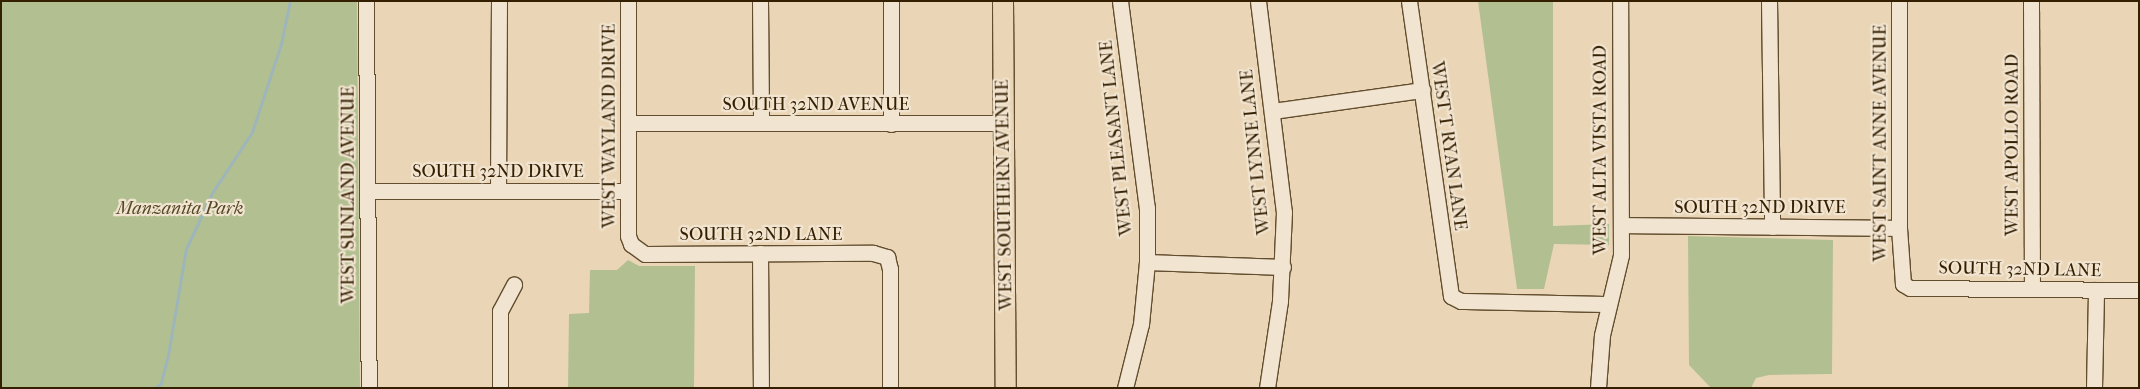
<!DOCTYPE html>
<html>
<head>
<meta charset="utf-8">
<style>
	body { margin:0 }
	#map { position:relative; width:2140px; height:389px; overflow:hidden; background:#ead6b6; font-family:"IM FELL French Canon",serif }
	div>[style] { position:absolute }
	.green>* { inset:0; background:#b2bf91 }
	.stream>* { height:3px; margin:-1.5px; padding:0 1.5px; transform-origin:1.5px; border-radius:1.5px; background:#9eb6ba }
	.roads { filter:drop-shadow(1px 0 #624d2e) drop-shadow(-1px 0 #624d2e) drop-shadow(0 1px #624d2e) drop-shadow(0 -1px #624d2e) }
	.minor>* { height:15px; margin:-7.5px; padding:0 7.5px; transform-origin:7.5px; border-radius:7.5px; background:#f1e4d0 }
	.major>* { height:20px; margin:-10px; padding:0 10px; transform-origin:10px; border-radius:10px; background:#ead6b6 }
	span { translate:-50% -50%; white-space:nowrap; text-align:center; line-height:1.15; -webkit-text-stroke:4.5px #f1e4d0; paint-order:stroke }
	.street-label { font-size:18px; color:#341f00 }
	.park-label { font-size:18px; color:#544724; font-style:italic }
	.frame { position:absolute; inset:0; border:2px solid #341f00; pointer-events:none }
</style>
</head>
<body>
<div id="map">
	<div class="green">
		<div style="clip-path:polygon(1px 1px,357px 1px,360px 388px,1px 388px)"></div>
		<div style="clip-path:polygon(1478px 1px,1553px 1px,1553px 226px,1609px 224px,1609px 245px,1554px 244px,1544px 289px,1517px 289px)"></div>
		<div style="clip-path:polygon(1688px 236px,1833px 240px,1832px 374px,1769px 375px,1756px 378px,1751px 388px,1711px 388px,1689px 365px)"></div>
		<div style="clip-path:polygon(628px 260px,639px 266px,695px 266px,694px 388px,568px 388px,569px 314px,589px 313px,590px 270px,617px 270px)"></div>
	</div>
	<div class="stream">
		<div style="left:155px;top:388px;width:8px;rotate:-40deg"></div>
		<div style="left:161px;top:383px;width:29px;rotate:-76deg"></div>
		<div style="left:168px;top:355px;width:108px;rotate:-80.4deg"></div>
		<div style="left:186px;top:249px;width:62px;rotate:-65.1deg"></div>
		<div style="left:212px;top:193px;width:73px;rotate:-56.7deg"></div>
		<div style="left:252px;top:132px;width:93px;rotate:-71.8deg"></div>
		<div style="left:281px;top:44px;width:44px;rotate:-78.2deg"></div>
	</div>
	<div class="roads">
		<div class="minor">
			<div style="left:366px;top:1px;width:387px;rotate:89.6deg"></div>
			<div style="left:628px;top:1px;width:235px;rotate:90deg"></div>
			<div style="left:628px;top:236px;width:9px;rotate:69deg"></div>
			<div style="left:631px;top:244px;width:17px;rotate:36deg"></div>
			<div style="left:645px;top:254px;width:228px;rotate:-0.3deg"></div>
			<div style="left:873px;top:253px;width:15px;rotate:16deg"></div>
			<div style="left:887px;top:257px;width:12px;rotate:76deg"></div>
			<div style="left:890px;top:269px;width:119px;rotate:90deg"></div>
			<div style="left:760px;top:1px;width:122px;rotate:89.5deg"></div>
			<div style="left:891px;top:1px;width:123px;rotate:90deg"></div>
			<div style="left:1120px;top:1px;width:209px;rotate:82.6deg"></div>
			<div style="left:1147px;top:208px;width:54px;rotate:90deg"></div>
			<div style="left:1147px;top:262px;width:62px;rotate:95.5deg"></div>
			<div style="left:1141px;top:324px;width:66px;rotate:104deg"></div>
			<div style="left:1258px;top:1px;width:213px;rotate:83deg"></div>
			<div style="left:1284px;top:212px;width:89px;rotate:92.6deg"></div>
			<div style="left:1280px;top:301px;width:88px;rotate:98.5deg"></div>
			<div style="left:1409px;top:1px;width:298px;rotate:81.9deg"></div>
			<div style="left:1451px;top:296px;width:11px;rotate:27deg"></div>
			<div style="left:1461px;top:301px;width:148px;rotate:1.2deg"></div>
			<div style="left:1769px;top:1px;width:226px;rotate:89.2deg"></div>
			<div style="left:1899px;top:1px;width:227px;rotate:90deg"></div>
			<div style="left:1899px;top:228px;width:56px;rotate:85.9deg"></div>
			<div style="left:1903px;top:284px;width:8px;rotate:30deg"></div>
			<div style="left:1910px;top:288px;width:229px;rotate:0.5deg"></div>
			<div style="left:2031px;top:1px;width:288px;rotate:89.8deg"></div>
			<div style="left:1273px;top:111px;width:151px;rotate:-8deg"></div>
			<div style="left:628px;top:123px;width:376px"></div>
			<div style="left:367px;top:191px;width:261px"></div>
			<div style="left:498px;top:191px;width:190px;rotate:-89.7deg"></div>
			<div style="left:1621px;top:225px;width:278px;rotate:0.6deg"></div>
			<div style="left:760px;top:253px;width:135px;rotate:89.6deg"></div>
			<div style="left:1147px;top:262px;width:136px;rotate:2.1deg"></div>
			<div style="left:500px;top:388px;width:77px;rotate:-90deg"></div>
			<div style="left:500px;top:311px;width:30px;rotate:-62deg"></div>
			<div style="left:1598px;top:388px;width:53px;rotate:-85.7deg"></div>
			<div style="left:1602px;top:335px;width:82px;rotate:-76.6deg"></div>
			<div style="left:1621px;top:255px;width:254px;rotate:-90.2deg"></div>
			<div style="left:2094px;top:388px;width:98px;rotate:-88.8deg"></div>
		</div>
		<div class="major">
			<div style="left:1003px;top:1px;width:387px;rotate:89.6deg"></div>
		</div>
	</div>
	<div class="street-label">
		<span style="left:816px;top:105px">SOUTH 32ND AVENUE</span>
		<span style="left:610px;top:126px;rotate:-90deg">WEST WAYLAND DRIVE</span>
		<span style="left:1117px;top:138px;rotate:-96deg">WEST PLEASANT LANE</span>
		<span style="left:1881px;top:143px;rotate:-90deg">WEST SAINT ANNE AVENUE</span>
		<span style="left:2013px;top:145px;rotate:-90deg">WEST APOLLO ROAD</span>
		<span style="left:1448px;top:146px;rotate:82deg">WEST T RYAN LANE</span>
		<span style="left:1601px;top:150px;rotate:-90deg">WEST ALTA VISTA ROAD</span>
		<span style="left:1256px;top:152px;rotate:-96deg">WEST LYNNE LANE</span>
		<span style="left:498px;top:172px">SOUTH 32ND DRIVE</span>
		<span style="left:349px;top:195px;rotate:-90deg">WEST SUNLAND AVENUE</span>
		<span style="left:1005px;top:195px;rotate:-91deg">WEST SOUTHERN AVENUE</span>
		<span style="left:1760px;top:208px">SOUTH 32ND DRIVE</span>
		<span style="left:761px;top:235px">SOUTH 32ND LANE</span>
		<span style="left:2020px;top:270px;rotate:1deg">SOUTH 32ND LANE</span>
	</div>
	<div class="park-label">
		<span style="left:180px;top:209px">Manzanita Park</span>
	</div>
	<div class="frame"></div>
</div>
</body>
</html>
